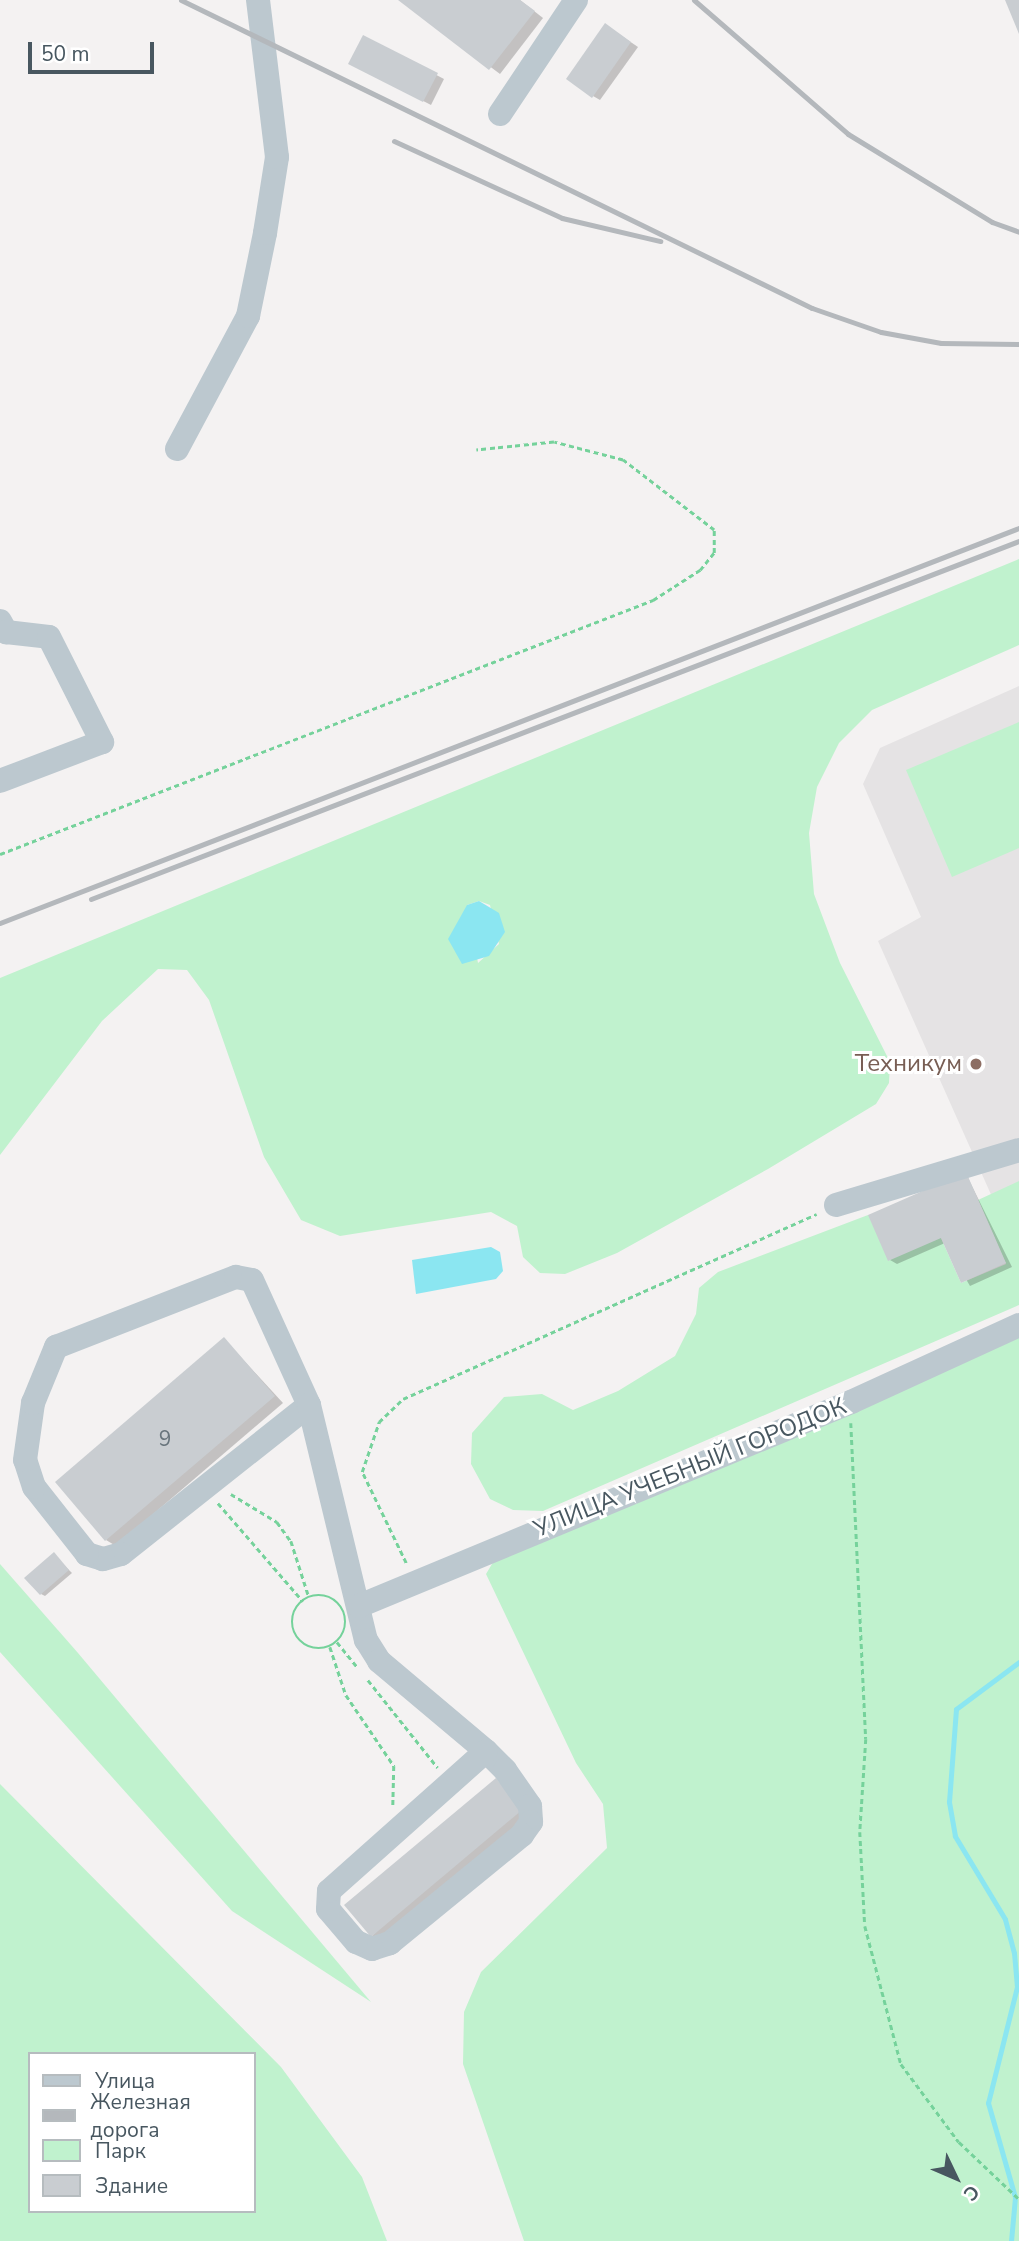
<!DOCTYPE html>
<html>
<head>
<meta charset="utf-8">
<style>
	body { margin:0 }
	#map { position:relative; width:1019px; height:2241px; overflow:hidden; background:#f4f2f2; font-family:"Nunito Sans",sans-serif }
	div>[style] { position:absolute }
	.education>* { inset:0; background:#e5e3e4 }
	.green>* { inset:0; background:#c0f2ce }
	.water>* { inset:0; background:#8be6f1 }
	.shadow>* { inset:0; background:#0003 }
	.stream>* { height:5px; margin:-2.5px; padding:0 2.5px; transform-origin:2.5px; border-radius:2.5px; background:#8be6f1 }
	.building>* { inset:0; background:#c9cdd1 }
	.path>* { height:2.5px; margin-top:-1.25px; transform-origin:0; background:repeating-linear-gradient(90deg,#75d29b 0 5px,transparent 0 8.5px) }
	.path>.ring { margin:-1.25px; padding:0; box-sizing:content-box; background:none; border:2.5px solid #75d29b; border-radius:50% }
	.minor>* { height:24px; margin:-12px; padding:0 12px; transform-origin:12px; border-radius:12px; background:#bcc8cf }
	.rail>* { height:5px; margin:-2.5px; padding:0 2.5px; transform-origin:2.5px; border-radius:2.5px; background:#b4b8bc }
	.dots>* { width:19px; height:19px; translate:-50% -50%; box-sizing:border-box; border:4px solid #fff; border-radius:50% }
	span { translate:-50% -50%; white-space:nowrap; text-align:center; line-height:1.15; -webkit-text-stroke:6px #fff; paint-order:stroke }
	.number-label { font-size:21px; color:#68747c }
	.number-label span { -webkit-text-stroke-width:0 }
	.education-label { font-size:24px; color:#785e54 }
	.right { translate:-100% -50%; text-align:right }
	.street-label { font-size:24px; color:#485760 }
	.legend { position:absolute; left:28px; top:2052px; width:228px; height:161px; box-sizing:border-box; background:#fff; border:2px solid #b6bcbf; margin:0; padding:9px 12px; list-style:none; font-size:21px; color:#485760 }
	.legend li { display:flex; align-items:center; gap:14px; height:35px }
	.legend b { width:35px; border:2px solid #b6bcbf }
	.north { position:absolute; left:921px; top:2143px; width:70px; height:70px; -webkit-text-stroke:5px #fff; paint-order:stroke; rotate:134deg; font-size:19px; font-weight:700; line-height:28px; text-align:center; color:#485760 }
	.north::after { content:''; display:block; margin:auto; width:24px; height:32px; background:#485760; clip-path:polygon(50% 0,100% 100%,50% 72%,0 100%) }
	.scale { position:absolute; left:28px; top:42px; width:126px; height:32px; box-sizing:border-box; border:4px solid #485760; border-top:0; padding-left:9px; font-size:21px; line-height:24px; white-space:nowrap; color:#485760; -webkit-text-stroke:5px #fff; paint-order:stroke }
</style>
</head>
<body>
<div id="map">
	<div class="education">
		<div style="clip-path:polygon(1019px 686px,1019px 1188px,993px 1199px,878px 941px,921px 917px,863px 784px,880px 748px)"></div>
	</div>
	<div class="green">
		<div style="clip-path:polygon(evenodd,1019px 559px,1019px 645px,872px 710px,839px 743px,817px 787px,809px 833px,814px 894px,840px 963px,890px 1062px,889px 1083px,876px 1104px,768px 1169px,617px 1253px,565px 1274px,540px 1273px,523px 1257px,517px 1226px,491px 1212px,340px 1236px,301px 1220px,264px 1157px,209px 1000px,187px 970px,158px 969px,102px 1021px,0 1155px,0 978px,1019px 559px,479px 901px,490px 905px,499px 944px,478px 963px,467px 905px,479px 901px)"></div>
		<div style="clip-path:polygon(1019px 722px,1019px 848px,952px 877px,906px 770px)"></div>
		<div style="clip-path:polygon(1019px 1181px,1019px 1305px,543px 1511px,513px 1510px,490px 1499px,471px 1464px,472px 1433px,504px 1397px,542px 1394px,573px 1410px,618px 1391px,675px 1356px,696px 1314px,699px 1288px,718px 1272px,868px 1215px,941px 1238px,961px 1283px,1006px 1264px,978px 1200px)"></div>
		<div style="clip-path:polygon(1019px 1333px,1019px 2241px,524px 2241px,463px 2064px,464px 2012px,481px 1972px,607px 1848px,603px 1804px,576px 1763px,486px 1574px,495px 1559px)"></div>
		<div style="clip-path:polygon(0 1564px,78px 1653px,371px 2002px,232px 1911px,0 1652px)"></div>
		<div style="clip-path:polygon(evenodd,0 1784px,281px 2067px,362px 2177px,387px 2241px,0 2241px,0 1784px,30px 2054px,254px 2054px,254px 2211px,30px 2211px,30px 2054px)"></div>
	</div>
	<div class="water">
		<div style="clip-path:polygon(479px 901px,499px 913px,505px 932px,489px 956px,462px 964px,448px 939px,467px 905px)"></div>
		<div style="clip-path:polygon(491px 1247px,500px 1252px,503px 1271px,496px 1279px,416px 1294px,412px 1260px)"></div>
	</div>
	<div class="shadow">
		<div style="clip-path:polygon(401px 0,520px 0,543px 18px,500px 74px)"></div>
		<div style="clip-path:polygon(613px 30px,638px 47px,600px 100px,593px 96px)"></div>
		<div style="clip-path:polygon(364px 37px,444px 79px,431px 105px,357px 67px)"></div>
		<div style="clip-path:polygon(966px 1174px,1012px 1267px,970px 1286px,945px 1243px,897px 1264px,890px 1260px)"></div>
		<div style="clip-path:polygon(224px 1339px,283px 1403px,116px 1546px,106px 1540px)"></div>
		<div style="clip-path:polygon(54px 1555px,72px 1573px,45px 1596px,41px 1594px)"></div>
		<div style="clip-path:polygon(506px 1786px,531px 1816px,382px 1942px,372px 1936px)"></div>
	</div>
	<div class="stream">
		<div style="left:1011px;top:2241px;width:44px;rotate:-84.8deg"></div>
		<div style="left:1015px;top:2197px;width:98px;rotate:-106deg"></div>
		<div style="left:988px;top:2103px;width:120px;rotate:-76deg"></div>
		<div style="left:1017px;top:1987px;width:34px;rotate:-95deg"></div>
		<div style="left:1014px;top:1953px;width:35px;rotate:-105deg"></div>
		<div style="left:1005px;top:1919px;width:97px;rotate:-121.1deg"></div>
		<div style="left:955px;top:1836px;width:35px;rotate:-100deg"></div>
		<div style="left:949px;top:1802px;width:93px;rotate:-85.7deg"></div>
		<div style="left:956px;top:1709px;width:79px;rotate:-36.7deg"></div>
	</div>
	<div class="building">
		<div style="clip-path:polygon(398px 0,520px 0,535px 11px,489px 70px)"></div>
		<div style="clip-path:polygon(1005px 0,1019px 0,1019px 34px)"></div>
		<div style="clip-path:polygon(605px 23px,631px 42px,592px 98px,566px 79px)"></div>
		<div style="clip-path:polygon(363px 35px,438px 73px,423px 102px,348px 64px)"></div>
		<div style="clip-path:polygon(966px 1172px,1006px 1263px,961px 1283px,941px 1238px,888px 1261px,868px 1215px)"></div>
		<div style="clip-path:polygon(224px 1337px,275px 1396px,105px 1541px,55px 1482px)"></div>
		<div style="clip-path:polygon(54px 1552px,69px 1570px,40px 1595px,24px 1578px)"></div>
		<div style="clip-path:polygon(496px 1778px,522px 1810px,371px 1937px,344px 1905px)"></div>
	</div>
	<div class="path">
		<div style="left:0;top:854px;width:701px;rotate:-21.25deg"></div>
		<div style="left:653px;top:600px;width:56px;rotate:-32.6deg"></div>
		<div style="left:700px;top:570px;width:22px;rotate:-51deg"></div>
		<div style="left:714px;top:553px;width:23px;rotate:-90deg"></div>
		<div style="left:714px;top:530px;width:115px;rotate:-142.4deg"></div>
		<div style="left:623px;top:460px;width:71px;rotate:-165.4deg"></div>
		<div style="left:554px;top:442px;width:78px;rotate:174.1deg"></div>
		<div style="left:851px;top:1423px;width:316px;rotate:87.3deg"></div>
		<div style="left:866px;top:1739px;width:93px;rotate:93.7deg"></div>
		<div style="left:860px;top:1832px;width:94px;rotate:87deg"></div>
		<div style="left:865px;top:1926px;width:143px;rotate:75.4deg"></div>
		<div style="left:901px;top:2064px;width:97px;rotate:53.4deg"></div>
		<div style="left:959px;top:2142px;width:83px;rotate:43.5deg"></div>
		<div style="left:231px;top:1494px;width:54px;rotate:31.3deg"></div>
		<div style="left:277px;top:1522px;width:24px;rotate:54deg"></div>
		<div style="left:291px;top:1541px;width:59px;rotate:72.2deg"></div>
		<div style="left:218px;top:1503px;width:130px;rotate:49.1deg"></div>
		<div style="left:406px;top:1563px;width:101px;rotate:-115.8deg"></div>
		<div style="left:362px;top:1472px;width:53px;rotate:-71.2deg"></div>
		<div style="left:379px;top:1422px;width:33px;rotate:-44deg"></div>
		<div style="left:403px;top:1399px;width:453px;rotate:-24.1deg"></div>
		<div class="ring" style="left:292px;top:1595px;width:51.5px;height:51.5px"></div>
		<div style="left:337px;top:1642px;width:32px;rotate:51deg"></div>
		<div style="left:330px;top:1647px;width:51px;rotate:71.6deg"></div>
		<div style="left:346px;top:1695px;width:86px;rotate:55.9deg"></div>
		<div style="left:394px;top:1766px;width:41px;rotate:91.4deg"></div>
		<div style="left:368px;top:1680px;width:112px;rotate:51.5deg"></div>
	</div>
	<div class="minor">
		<div style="left:500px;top:114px;width:137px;rotate:-56.3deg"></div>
		<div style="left:177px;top:449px;width:151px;rotate:-61.9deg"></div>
		<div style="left:248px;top:316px;width:85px;rotate:-78.4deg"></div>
		<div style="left:265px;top:233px;width:77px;rotate:-81deg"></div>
		<div style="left:277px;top:157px;width:158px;rotate:-96.9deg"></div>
		<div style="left:0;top:621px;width:13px;rotate:61deg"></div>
		<div style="left:6px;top:632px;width:43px;rotate:6.6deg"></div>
		<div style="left:49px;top:637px;width:118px;rotate:63.2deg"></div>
		<div style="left:102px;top:742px;width:109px;rotate:159.1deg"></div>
		<div style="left:836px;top:1205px;width:191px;rotate:-16.7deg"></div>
		<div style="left:309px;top:1405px;width:240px;rotate:141.6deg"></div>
		<div style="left:121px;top:1554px;width:19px;rotate:164deg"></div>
		<div style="left:103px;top:1559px;width:17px;rotate:-163deg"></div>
		<div style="left:87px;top:1554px;width:85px;rotate:-128.3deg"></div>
		<div style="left:34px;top:1487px;width:28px;rotate:-108deg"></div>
		<div style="left:25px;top:1460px;width:58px;rotate:-82deg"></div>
		<div style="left:33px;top:1403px;width:61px;rotate:-67.7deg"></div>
		<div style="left:56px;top:1347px;width:193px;rotate:-21.3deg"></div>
		<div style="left:236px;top:1277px;width:16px;rotate:11deg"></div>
		<div style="left:252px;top:1280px;width:137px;rotate:65.5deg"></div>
		<div style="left:309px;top:1405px;width:242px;rotate:76.4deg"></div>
		<div style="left:366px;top:1640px;width:25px;rotate:58deg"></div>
		<div style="left:379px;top:1661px;width:140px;rotate:40.1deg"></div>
		<div style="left:486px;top:1751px;width:27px;rotate:45deg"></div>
		<div style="left:505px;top:1770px;width:44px;rotate:55.2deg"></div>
		<div style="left:530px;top:1806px;width:16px;rotate:86deg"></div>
		<div style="left:531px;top:1822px;width:16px;rotate:125deg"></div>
		<div style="left:522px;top:1835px;width:171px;rotate:140.7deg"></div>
		<div style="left:390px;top:1943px;width:19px;rotate:162deg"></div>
		<div style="left:372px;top:1949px;width:17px;rotate:-156deg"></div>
		<div style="left:356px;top:1942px;width:43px;rotate:-130.3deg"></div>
		<div style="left:328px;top:1909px;width:18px;rotate:-87deg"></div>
		<div style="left:329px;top:1891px;width:210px;rotate:-41.7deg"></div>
		<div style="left:359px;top:1606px;width:533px;rotate:-22.52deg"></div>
		<div style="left:851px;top:1402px;width:185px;rotate:-24.6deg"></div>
	</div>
	<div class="rail">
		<div style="left:181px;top:0;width:702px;rotate:26.02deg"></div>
		<div style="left:812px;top:308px;width:73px;rotate:19.2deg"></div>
		<div style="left:881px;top:332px;width:61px;rotate:10.4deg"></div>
		<div style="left:941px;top:343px;width:78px;rotate:0.7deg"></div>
		<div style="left:694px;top:0;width:204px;rotate:41deg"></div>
		<div style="left:848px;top:134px;width:169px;rotate:31.4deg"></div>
		<div style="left:992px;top:222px;width:29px;rotate:20deg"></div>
		<div style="left:394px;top:141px;width:185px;rotate:24.6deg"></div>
		<div style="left:562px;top:218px;width:101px;rotate:13.2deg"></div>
		<div style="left:91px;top:899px;width:995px;rotate:-21.1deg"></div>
		<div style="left:0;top:923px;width:1093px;rotate:-21.19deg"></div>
	</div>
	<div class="dots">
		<div style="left:976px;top:1064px;background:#8d6e63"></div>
	</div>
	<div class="number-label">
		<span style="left:165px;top:1439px">9</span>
	</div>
	<div class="education-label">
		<span class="right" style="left:962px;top:1064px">Техникум</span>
	</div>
	<div class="street-label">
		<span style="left:690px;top:1468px;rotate:-22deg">УЛИЦА УЧЕБНЫЙ ГОРОДОК</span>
	</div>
	<ul class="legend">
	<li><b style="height:9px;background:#bcc8cf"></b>Улица</li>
	<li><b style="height:9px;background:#b4b8bc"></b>Железная дорога</li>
	<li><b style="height:19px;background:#c0f2ce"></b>Парк</li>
	<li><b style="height:19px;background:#c9cdd1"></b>Здание</li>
	</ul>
	<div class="north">С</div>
	<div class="scale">50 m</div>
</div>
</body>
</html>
